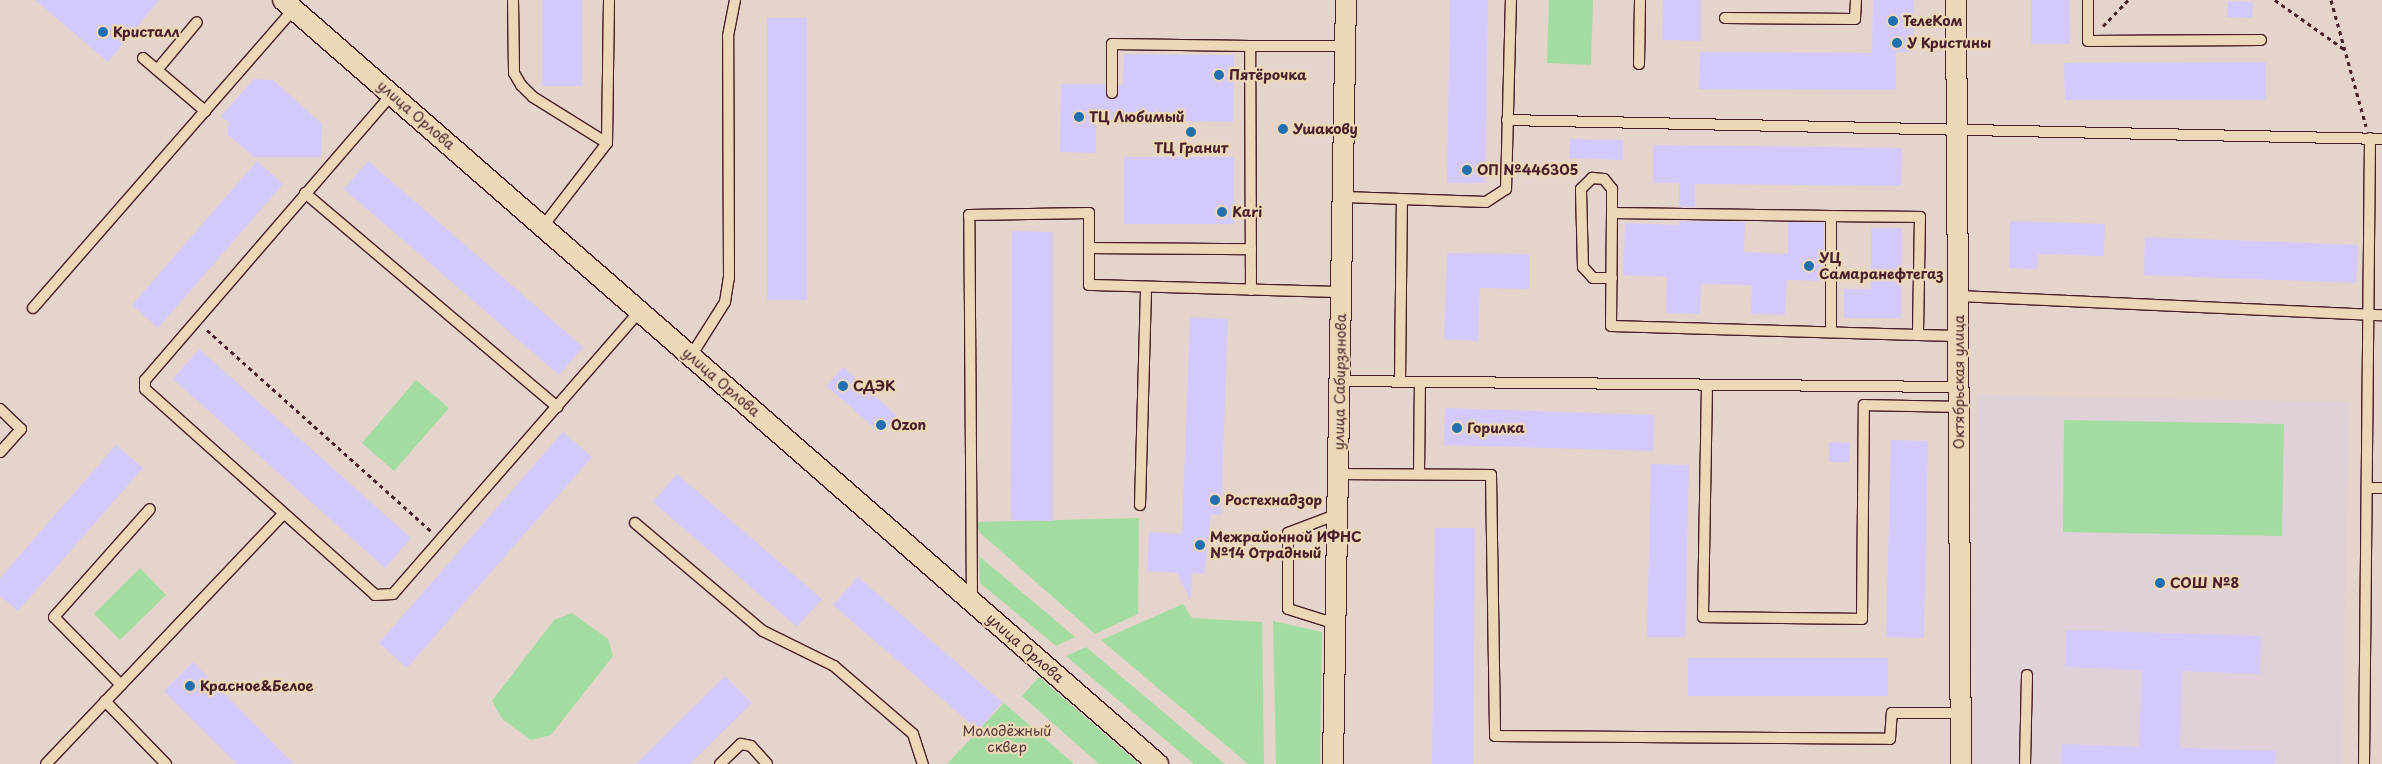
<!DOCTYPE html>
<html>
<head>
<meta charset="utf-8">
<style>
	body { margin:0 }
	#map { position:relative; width:2382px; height:764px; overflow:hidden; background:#e5d4cb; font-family:"Playpen Sans",sans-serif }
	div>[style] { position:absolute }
	.built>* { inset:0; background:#e0d1d9 }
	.green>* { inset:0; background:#a3dca1 }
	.building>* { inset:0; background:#d4c9fb }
	.path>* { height:3px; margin-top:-1.5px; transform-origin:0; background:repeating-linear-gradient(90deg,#4a1f2b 0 4px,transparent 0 8px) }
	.roads { filter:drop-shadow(1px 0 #4a1f2b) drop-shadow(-1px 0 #4a1f2b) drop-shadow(0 1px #4a1f2b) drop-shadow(0 -1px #4a1f2b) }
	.service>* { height:10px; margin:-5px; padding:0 5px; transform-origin:5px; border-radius:5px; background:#ecd8b6 }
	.minor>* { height:20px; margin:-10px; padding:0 10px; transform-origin:10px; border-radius:10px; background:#ecd8b6 }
	.dots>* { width:14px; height:14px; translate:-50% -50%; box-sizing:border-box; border:2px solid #ecd8b6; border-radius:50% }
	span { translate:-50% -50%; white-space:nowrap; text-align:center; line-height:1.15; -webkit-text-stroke:4.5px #ecd8b6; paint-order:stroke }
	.poi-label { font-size:14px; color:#4a1f2b; font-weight:700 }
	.left { translate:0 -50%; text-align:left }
	.street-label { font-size:14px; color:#4a1f2b }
	.park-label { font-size:14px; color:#573b3d }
</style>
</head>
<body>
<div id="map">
	<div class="built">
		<div style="clip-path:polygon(1977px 395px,2349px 402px,2342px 764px,1973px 764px)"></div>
	</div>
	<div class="green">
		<div style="clip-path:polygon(1549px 0,1593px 0,1591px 65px,1547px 63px)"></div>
		<div style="clip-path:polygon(416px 380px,449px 408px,394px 471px,362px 443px)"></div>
		<div style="clip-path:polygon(2064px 420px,2284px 424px,2282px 536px,2063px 532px)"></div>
		<div style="clip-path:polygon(1139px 518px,1138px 614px,1095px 634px,979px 532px,977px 522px)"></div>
		<div style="clip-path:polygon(979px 556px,1075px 637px,1056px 646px,980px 583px)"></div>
		<div style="clip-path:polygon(140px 568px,166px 595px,120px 640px,94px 614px)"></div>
		<div style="clip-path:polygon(1183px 604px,1192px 618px,1262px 622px,1264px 764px,1248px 764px,1101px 640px)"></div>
		<div style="clip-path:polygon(572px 613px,608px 639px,613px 656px,551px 735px,531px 740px,502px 719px,492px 701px,554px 620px)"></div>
		<div style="clip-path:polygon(1273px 621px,1322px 632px,1320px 764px,1276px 764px)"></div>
		<div style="clip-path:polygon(1086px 647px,1225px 764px,1194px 764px,1066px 656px)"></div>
		<div style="clip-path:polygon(1039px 677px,1139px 764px,1099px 764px,1022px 696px)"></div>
		<div style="clip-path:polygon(1004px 703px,1074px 764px,947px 764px)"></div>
	</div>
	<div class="building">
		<div style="clip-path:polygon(35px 0,159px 0,108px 62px)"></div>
		<div style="clip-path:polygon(542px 0,582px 0,582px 86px,542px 86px)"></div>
		<div style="clip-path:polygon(1450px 0,1488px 0,1485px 183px,1447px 183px)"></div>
		<div style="clip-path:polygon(1663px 0,1701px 0,1701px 41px,1662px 40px)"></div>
		<div style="clip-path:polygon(1873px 0,1914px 0,1913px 52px,1896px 52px,1896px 90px,1699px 89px,1700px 52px,1872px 53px)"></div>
		<div style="clip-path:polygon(2031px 0,2069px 0,2070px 44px,2031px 44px)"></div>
		<div style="clip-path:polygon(2228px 1px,2253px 2px,2252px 18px,2227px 17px)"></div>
		<div style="clip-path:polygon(767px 18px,807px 18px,807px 300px,767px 300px)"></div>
		<div style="clip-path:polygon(1124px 54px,1234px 55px,1233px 122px,1096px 120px,1096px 153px,1060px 152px,1061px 84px,1105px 84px,1106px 97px,1115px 99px,1119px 85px,1123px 85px)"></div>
		<div style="clip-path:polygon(2266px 62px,2266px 100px,2065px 100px,2064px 63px)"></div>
		<div style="clip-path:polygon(254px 79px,273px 80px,322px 124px,321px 157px,254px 157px,227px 134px,229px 123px,221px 116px)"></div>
		<div style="clip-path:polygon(1570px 139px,1623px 140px,1623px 160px,1569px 158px)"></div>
		<div style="clip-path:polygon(1653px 145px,1902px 148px,1901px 186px,1695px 184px,1695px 207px,1679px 207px,1679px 183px,1653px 183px)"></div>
		<div style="clip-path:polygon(1124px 157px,1234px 157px,1234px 224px,1124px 224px)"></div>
		<div style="clip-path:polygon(257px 161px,283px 184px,158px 328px,132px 305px)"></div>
		<div style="clip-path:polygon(368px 161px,583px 347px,559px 375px,344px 189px)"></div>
		<div style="clip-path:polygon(1679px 221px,1745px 222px,1744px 252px,1788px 254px,1788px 222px,1824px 223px,1824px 281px,1787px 280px,1785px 315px,1751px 314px,1752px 285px,1701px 284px,1700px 314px,1666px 313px,1667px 277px,1623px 275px,1625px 223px,1679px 225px)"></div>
		<div style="clip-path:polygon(2010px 221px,2105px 224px,2104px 256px,2038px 254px,2037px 269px,2009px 268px)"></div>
		<div style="clip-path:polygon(1871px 228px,1902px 228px,1901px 318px,1844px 318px,1844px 289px,1871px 289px)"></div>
		<div style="clip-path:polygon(1012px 231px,1053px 232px,1053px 521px,1011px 520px)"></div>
		<div style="clip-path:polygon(2145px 237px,2358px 245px,2356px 283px,2144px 275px)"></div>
		<div style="clip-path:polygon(1447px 253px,1529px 254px,1529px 289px,1480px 288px,1478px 341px,1444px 339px)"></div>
		<div style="clip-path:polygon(1190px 317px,1228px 319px,1221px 515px,1211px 514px,1204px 574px,1192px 573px,1191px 601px,1177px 573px,1147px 571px,1149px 532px,1182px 534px)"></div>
		<div style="clip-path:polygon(199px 349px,411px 538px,385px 568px,173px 379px)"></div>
		<div style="clip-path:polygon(843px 367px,897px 416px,881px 434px,827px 386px)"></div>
		<div style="clip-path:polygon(1445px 408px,1654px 415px,1653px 451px,1444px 445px)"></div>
		<div style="clip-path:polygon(563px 432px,592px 457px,407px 668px,379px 643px)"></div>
		<div style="clip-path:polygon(1891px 440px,1928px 441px,1924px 638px,1886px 637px)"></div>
		<div style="clip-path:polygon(1829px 442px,1850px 443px,1849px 462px,1829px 462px)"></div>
		<div style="clip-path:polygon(116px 445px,143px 468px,18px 611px,0 596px,0 578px)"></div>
		<div style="clip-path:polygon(1651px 464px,1689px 465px,1685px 637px,1647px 637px)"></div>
		<div style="clip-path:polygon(677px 474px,822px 599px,797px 627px,653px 502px)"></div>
		<div style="clip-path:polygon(1435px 528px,1475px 528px,1473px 764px,1432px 764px)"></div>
		<div style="clip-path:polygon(858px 577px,1002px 702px,978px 730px,833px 605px)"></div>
		<div style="clip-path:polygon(2066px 630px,2261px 636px,2260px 674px,2182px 671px,2180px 748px,2276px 751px,2275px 764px,2061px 764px,2062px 744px,2139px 747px,2142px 670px,2065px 667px)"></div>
		<div style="clip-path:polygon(1688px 658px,1888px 658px,1888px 696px,1688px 696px)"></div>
		<div style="clip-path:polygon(193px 662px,294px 764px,237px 764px,164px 691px)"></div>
		<div style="clip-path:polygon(725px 676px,752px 703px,690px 764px,636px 764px)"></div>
	</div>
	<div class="path">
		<div style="left:2275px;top:0;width:85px;rotate:35.4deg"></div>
		<div style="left:2331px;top:0;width:131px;rotate:74.5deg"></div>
		<div style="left:2103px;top:26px;width:36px;rotate:-46deg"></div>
		<div style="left:207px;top:330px;width:301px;rotate:41.9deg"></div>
	</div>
	<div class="roads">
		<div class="service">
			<div style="left:513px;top:0;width:73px;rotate:89.2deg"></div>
			<div style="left:514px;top:73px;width:14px;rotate:60deg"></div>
			<div style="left:521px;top:85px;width:17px;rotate:45deg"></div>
			<div style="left:533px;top:97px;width:87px;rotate:31.9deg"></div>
			<div style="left:607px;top:143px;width:105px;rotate:127.6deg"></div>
			<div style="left:2088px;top:0;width:41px;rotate:90deg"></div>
			<div style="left:2088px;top:41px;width:173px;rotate:-0.3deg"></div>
			<div style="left:1725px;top:18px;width:130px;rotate:0.4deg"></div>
			<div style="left:1855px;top:19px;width:19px;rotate:-87deg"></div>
			<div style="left:143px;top:58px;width:82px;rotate:40.5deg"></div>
			<div style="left:1639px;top:64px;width:64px;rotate:-89.1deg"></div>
			<div style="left:157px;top:70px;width:62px;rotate:-50.2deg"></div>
			<div style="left:1112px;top:93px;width:49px;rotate:-90deg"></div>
			<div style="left:1112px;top:44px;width:138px;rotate:0.8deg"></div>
			<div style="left:392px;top:94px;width:378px;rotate:130.8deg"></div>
			<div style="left:145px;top:380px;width:9px;rotate:90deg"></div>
			<div style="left:145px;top:389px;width:309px;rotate:41.8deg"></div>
			<div style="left:375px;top:595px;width:18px;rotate:-3deg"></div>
			<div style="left:393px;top:594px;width:376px;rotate:-48.9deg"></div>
			<div style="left:1507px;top:120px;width:875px;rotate:1.24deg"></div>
			<div style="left:607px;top:143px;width:143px;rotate:-89.2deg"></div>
			<div style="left:305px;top:193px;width:331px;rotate:40.3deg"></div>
			<div style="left:1344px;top:197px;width:142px;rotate:2deg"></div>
			<div style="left:1486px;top:202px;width:24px;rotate:-33deg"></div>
			<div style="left:1506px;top:189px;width:189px;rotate:-88.5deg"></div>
			<div style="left:1831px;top:216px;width:89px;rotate:0.6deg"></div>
			<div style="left:1920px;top:217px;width:118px;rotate:91deg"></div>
			<div style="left:1918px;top:335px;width:307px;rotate:-178.3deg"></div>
			<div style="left:1611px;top:326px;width:113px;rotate:-89.5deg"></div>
			<div style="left:1612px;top:213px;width:219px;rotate:0.8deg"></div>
			<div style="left:1831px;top:216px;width:114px;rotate:90deg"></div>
			<div style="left:1089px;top:248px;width:162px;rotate:0.4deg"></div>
			<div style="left:1612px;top:278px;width:19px;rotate:180deg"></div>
			<div style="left:1593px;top:278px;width:15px;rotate:-132deg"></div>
			<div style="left:1583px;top:267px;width:78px;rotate:-91.5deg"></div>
			<div style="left:1581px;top:189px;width:16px;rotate:-45deg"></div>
			<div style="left:1592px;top:178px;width:12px;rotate:5deg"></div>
			<div style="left:1604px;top:179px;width:13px;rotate:51deg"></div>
			<div style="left:1612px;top:189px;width:24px;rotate:90deg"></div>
			<div style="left:1251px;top:290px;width:244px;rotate:-90.2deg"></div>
			<div style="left:1250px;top:46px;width:95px"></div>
			<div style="left:1958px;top:296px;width:424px;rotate:2.6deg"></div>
			<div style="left:33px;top:308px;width:397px;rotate:-48.9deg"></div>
			<div style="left:1918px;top:335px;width:40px;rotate:1.4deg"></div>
			<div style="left:691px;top:356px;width:64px;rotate:-57.8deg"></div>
			<div style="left:725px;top:302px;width:24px;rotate:-81deg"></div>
			<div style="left:729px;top:278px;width:242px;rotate:-90.2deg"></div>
			<div style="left:728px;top:36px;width:37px;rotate:-79deg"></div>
			<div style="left:1340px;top:381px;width:619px;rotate:0.56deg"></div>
			<div style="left:1400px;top:382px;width:182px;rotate:-89.4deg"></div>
			<div style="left:1707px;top:385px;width:232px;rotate:91deg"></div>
			<div style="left:1703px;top:617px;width:159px;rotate:0.7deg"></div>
			<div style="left:1862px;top:619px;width:214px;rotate:-89.5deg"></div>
			<div style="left:1864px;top:405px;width:95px;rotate:1.2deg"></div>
			<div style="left:0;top:409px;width:29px;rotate:44deg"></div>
			<div style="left:21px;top:429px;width:31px;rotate:132deg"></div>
			<div style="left:1338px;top:474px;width:153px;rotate:0.4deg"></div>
			<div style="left:1491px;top:475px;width:261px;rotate:89.1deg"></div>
			<div style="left:1495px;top:736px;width:395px;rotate:0.4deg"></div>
			<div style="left:1890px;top:739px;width:26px;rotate:-86deg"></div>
			<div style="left:1892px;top:713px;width:69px"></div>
			<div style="left:1419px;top:474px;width:92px;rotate:-89.4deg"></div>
			<div style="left:2367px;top:488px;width:15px"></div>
			<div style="left:1140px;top:505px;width:218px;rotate:-88.4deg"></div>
			<div style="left:635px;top:523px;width:167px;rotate:40.2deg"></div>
			<div style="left:763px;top:631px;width:79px;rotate:26.2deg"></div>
			<div style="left:834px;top:666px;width:104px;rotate:40.7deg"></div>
			<div style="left:913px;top:734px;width:32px;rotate:72deg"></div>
			<div style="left:972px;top:601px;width:386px;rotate:-90.4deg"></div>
			<div style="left:969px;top:215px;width:120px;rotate:-1deg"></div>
			<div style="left:1089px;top:213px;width:72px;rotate:90deg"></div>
			<div style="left:1089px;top:285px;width:252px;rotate:1.6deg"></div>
			<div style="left:1336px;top:624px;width:50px;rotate:-162.6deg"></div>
			<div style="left:1288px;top:609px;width:76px;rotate:-90deg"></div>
			<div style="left:1288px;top:533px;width:53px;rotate:-20.8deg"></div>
			<div style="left:121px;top:685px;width:95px;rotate:-134.6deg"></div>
			<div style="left:54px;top:617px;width:144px;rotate:-48.4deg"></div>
			<div style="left:105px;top:701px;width:88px;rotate:45.9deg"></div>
			<div style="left:46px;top:764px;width:344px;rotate:-46.5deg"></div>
			<div style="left:720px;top:764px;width:29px;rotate:-44deg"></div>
			<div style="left:741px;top:744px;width:10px;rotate:11deg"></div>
			<div style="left:751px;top:746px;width:24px;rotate:48deg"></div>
			<div style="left:2025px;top:764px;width:89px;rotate:-88.7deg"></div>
			<div style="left:2364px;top:764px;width:626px;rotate:-89.45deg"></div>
		</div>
		<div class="minor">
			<div style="left:283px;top:0;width:1162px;rotate:41.13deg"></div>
			<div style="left:1956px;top:0;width:764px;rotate:89.63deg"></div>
			<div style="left:1333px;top:764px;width:764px;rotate:-89.03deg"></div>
		</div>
	</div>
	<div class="dots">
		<div style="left:1893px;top:21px;background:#1f6fb2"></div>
		<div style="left:103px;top:32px;background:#1f6fb2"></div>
		<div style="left:1897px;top:43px;background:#1f6fb2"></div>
		<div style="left:1219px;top:75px;background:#1f6fb2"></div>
		<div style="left:1079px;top:117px;background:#1f6fb2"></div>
		<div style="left:1283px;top:129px;background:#1f6fb2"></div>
		<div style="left:1191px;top:132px;background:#1f6fb2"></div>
		<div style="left:1467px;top:170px;background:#1f6fb2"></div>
		<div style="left:1222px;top:212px;background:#1f6fb2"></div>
		<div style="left:1809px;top:266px;background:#1f6fb2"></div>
		<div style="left:843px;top:386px;background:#1f6fb2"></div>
		<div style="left:881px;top:425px;background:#1f6fb2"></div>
		<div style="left:1457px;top:428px;background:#1f6fb2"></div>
		<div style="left:1215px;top:500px;background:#1f6fb2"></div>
		<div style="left:1200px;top:545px;background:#1f6fb2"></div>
		<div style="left:2160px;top:583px;background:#1f6fb2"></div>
		<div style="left:190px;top:686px;background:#1f6fb2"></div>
	</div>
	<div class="poi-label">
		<span class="left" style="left:1903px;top:21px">ТелеКом</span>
		<span class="left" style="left:113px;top:32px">Кристалл</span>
		<span class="left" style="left:1907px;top:43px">У Кристины</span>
		<span class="left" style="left:1229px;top:75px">Пятёрочка</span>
		<span class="left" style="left:1089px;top:117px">ТЦ Любимый</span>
		<span class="left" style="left:1293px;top:129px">Ушакову</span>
		<span style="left:1191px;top:148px">ТЦ Гранит</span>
		<span class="left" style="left:1477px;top:170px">ОП №446305</span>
		<span class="left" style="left:1232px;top:212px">Kari</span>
		<span class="left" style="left:1819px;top:266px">УЦ<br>Самаранефтегаз</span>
		<span class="left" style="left:853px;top:386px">СДЭК</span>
		<span class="left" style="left:891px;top:425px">Ozon</span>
		<span class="left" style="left:1467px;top:428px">Горилка</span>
		<span class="left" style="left:1225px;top:500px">Ростехнадзор</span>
		<span class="left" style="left:1210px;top:545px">Межрайонной ИФНС<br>№14 Отрадный</span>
		<span class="left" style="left:2170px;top:583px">СОШ №8</span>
		<span class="left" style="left:200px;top:686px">Красное&amp;Белое</span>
	</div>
	<div class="street-label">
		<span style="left:416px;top:115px;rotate:41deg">улица Орлова</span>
		<span style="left:721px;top:382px;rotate:41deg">улица Орлова</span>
		<span style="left:1340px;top:382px;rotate:-89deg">улица Сабирзянова</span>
		<span style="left:1959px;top:382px;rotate:-90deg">Октябрьская улица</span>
		<span style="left:1025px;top:648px;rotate:41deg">улица Орлова</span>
	</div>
	<div class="park-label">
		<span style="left:1007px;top:739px">Молодёжный<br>сквер</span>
	</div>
</div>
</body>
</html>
